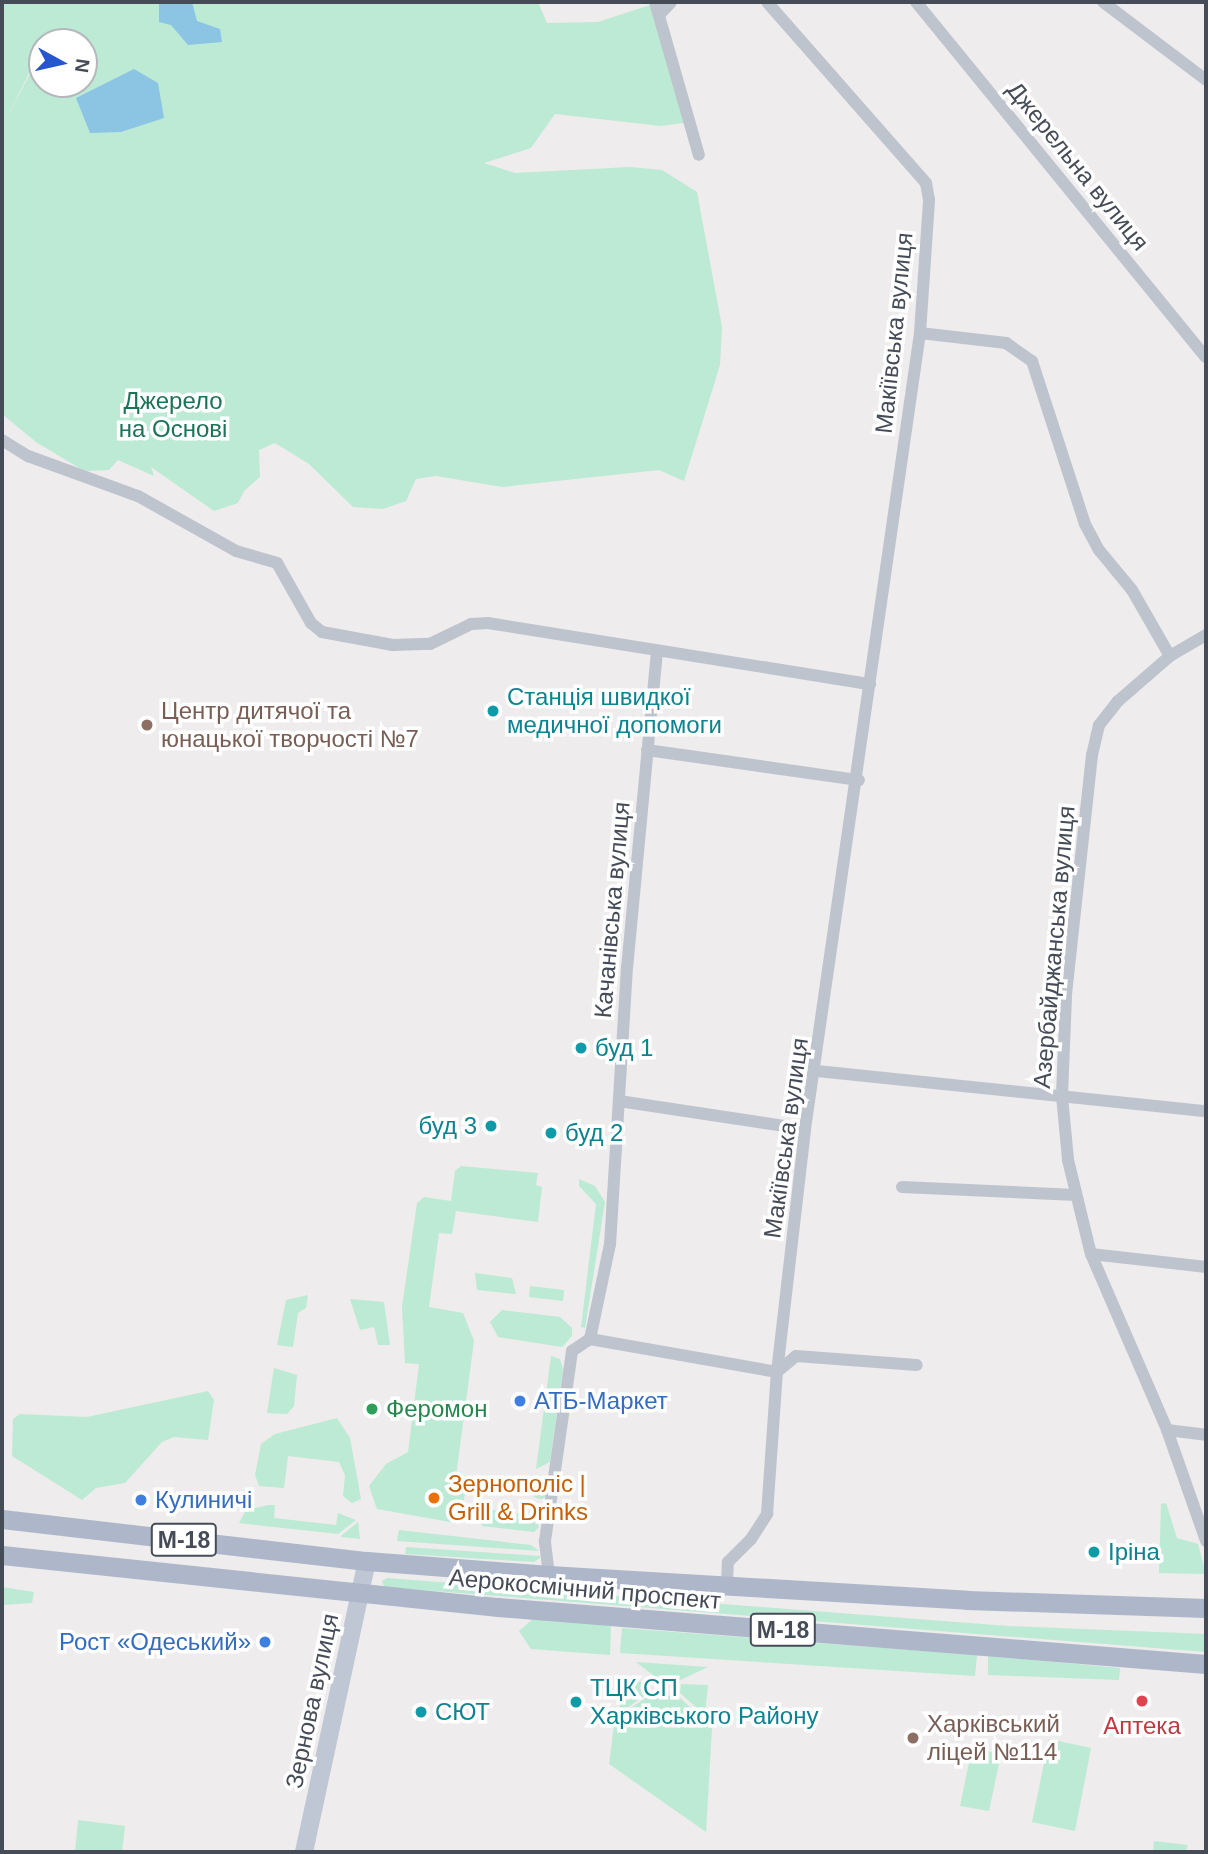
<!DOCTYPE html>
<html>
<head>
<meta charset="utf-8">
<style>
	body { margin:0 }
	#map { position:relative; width:1208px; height:1854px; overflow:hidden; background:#eeecec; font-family:Helvetica,sans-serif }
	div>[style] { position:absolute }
	.green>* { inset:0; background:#bcead5 }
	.round { border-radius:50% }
	.water>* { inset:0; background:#8cc4e4 }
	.street>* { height:12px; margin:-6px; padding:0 6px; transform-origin:6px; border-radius:6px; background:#bec4cd }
	.secondary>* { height:18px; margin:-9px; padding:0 9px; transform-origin:9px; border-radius:9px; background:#bfc6d4 }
	.primary>* { height:19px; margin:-9.5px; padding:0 9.5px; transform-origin:9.5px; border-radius:9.5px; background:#adb7c9 }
	.dots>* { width:19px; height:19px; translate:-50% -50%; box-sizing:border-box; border:4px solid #fff; border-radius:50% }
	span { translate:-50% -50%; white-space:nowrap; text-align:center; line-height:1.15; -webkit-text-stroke:7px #fff; paint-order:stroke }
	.shield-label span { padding:2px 5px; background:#fff; border:2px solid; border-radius:5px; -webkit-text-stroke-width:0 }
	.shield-label { font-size:23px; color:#464c57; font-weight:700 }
	.street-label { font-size:24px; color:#464c57 }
	.park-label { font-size:24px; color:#1c7355 }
	.culture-label { font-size:24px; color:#0d838f }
	.left { translate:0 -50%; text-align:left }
	.right { translate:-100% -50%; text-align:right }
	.education-label { font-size:24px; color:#785e54 }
	.shop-label { font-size:24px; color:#366cbe }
	.leisure-label { font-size:24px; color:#27864d }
	.food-label { font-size:24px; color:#c56008 }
	.health-label { font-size:24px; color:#be3a42 }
	.frame { position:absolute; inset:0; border:4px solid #464c57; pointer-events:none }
	.north { position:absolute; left:28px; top:28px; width:70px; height:70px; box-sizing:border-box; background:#fff; border:2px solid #b5b7bc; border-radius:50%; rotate:98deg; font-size:19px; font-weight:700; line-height:28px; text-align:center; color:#464c57 }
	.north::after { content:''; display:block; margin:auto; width:24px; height:32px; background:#2555cf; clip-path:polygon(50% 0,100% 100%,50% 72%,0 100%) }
</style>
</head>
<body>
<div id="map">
	<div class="green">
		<div style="clip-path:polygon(evenodd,2px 2px,538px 2px,547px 23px,598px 22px,650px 5px,690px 122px,661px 126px,555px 114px,531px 148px,484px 163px,515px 173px,630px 167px,662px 170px,697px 192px,722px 327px,720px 365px,684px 481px,659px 470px,502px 487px,436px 476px,416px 479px,406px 501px,383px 509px,353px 507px,309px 464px,275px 443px,259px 450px,260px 477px,244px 491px,238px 503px,214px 511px,151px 467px,154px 476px,118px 460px,109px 470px,84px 471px,36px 442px,2px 414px,2px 2px,48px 34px,45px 42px,84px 42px,84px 84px,42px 84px,42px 50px,6px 120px,48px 34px)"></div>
		<div style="clip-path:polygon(461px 1166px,538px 1173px,536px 1185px,542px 1187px,538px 1222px,456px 1211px,452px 1234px,439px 1233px,429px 1307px,463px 1313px,474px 1341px,454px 1491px,465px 1493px,461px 1517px,450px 1522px,377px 1509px,369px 1486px,386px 1464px,408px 1452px,419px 1364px,405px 1363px,402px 1307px,417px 1203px,424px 1197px,451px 1201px,455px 1171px)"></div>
		<div style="clip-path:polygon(579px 1179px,595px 1186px,605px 1202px,585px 1328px,581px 1327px,596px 1204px,579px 1186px)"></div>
		<div style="clip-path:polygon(475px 1273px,512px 1278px,516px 1294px,477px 1290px)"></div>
		<div style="clip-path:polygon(530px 1286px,564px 1290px,563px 1301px,529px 1297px)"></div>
		<div style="clip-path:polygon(308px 1295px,306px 1308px,298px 1313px,293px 1347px,277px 1345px,286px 1300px)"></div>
		<div style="clip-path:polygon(350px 1299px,384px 1302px,390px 1345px,378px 1345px,374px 1327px,360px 1330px)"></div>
		<div style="clip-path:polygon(502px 1310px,560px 1317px,572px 1328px,572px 1336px,562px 1347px,498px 1337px,490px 1322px)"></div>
		<div style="clip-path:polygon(551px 1356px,560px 1359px,563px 1369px,550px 1462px,536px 1469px)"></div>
		<div style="clip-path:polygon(274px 1368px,297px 1375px,294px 1406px,287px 1414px,267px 1413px)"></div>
		<div style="clip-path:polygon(208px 1391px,214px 1400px,208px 1440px,174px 1437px,162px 1442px,125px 1483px,96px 1488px,82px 1500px,12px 1456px,13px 1419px,20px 1414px,87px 1417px)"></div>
		<div style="clip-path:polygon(337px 1418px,350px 1438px,361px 1499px,352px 1503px,343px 1496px,345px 1475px,339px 1462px,288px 1456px,284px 1488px,259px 1486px,255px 1475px,261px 1444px,275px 1434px)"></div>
		<div class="round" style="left:531px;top:1481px;width:18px;height:18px"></div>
		<div style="clip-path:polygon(1166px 1503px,1177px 1538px,1198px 1544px,1206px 1574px,1159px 1573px,1161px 1504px)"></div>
		<div style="clip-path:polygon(268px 1505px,275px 1505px,274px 1518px,336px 1525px,338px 1513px,356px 1520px,338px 1534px,239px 1523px,246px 1510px)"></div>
		<div style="clip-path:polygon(485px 1509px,533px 1515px,539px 1527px,534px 1532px,482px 1526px,477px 1517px)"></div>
		<div style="clip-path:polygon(358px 1522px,360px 1539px,341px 1537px,341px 1536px)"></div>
		<div style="clip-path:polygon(399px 1530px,531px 1545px,539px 1551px,397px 1541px)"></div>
		<div style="clip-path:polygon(406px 1547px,540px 1556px,540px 1558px,534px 1562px,405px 1554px)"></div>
		<div style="clip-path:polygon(387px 1578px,1008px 1626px,1206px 1634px,1206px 1652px,384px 1587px,382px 1581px)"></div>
		<div style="clip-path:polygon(2px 1587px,34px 1592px,32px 1603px,2px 1605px)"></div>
		<div style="clip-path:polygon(534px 1618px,611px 1626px,610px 1655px,531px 1649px,519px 1631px)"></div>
		<div style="clip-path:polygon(622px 1628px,977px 1655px,975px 1676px,620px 1653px)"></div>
		<div style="clip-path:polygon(988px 1656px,1120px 1668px,1119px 1680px,988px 1675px)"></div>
		<div style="clip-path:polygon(636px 1662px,708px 1667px,674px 1683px,662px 1682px)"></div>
		<div style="clip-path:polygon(622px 1681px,650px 1682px,649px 1692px,619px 1714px)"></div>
		<div style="clip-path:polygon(681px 1684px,708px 1685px,705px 1715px,680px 1693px)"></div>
		<div style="clip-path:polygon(652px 1694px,678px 1696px,712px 1728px,706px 1832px,609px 1764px,615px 1718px)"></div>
		<div style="clip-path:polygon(1049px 1739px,1091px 1748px,1075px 1831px,1032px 1822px)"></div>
		<div style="clip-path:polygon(972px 1748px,1001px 1754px,989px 1811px,960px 1806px)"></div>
		<div style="clip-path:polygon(78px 1820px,125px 1826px,122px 1852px,75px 1852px)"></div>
		<div style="clip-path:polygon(1154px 1841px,1188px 1845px,1185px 1852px,1153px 1852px)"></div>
	</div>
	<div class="water">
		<div style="clip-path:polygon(159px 2px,192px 2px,197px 21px,220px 29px,222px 42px,188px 45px,171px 25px,159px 22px)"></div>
		<div style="clip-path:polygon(134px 69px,158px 83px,164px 118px,121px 132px,90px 133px,76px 98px)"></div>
	</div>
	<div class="street">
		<div style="left:655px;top:2px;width:159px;rotate:74deg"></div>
		<div style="left:916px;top:2px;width:458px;rotate:50.8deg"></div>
		<div style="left:1103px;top:2px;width:129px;rotate:37.1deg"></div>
		<div style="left:660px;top:14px;width:16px;rotate:-47deg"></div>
		<div style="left:920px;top:333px;width:87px;rotate:6.6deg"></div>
		<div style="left:1006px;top:343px;width:32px;rotate:35deg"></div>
		<div style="left:1032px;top:361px;width:171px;rotate:72deg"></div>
		<div style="left:1085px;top:524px;width:30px;rotate:62deg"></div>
		<div style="left:1099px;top:550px;width:52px;rotate:50.5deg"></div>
		<div style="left:1132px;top:590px;width:76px;rotate:60.1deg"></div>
		<div style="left:2px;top:440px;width:31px;rotate:32deg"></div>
		<div style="left:28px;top:456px;width:117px;rotate:20deg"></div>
		<div style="left:138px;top:496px;width:112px;rotate:29.3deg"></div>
		<div style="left:236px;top:551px;width:43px;rotate:16.3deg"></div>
		<div style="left:277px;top:563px;width:69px;rotate:60.5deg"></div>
		<div style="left:311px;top:623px;width:14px;rotate:39deg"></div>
		<div style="left:322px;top:632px;width:72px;rotate:10.4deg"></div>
		<div style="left:393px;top:645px;width:37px;rotate:-2deg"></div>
		<div style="left:430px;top:644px;width:46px;rotate:-26deg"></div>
		<div style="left:471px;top:624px;width:17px;rotate:-3deg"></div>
		<div style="left:488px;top:623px;width:387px;rotate:9.1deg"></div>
		<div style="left:1206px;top:635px;width:42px;rotate:149.7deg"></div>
		<div style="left:1170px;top:656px;width:69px;rotate:139.1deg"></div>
		<div style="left:1118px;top:701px;width:31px;rotate:128deg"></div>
		<div style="left:1099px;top:725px;width:31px;rotate:103deg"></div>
		<div style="left:1092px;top:755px;width:242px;rotate:96.2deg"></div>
		<div style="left:1066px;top:996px;width:100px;rotate:92.3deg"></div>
		<div style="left:1062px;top:1096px;width:64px;rotate:84.6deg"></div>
		<div style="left:1068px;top:1160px;width:97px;rotate:76.3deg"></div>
		<div style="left:1091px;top:1254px;width:192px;rotate:66.6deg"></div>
		<div style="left:1167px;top:1430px;width:118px;rotate:70.6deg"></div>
		<div style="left:657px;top:651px;width:317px;rotate:95.4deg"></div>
		<div style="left:627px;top:967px;width:278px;rotate:93.5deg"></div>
		<div style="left:610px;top:1244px;width:97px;rotate:101.9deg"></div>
		<div style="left:590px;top:1339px;width:190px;rotate:10deg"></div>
		<div style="left:777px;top:1372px;width:25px;rotate:-40deg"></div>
		<div style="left:796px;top:1356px;width:121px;rotate:4.3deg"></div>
		<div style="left:647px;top:750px;width:214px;rotate:8.1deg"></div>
		<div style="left:817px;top:1071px;width:391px;rotate:5.9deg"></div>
		<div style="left:619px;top:1101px;width:188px;rotate:8.6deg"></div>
		<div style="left:902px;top:1187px;width:174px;rotate:2.6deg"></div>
		<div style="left:1091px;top:1254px;width:116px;rotate:6.4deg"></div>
		<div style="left:1167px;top:1430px;width:39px;rotate:7deg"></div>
		<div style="left:549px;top:1575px;width:34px;rotate:-97deg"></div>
		<div style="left:545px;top:1541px;width:192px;rotate:-81.9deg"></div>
		<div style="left:572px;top:1351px;width:22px;rotate:-34deg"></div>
		<div style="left:727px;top:1585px;width:23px;rotate:-88deg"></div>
		<div style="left:728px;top:1562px;width:33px;rotate:-45deg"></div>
		<div style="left:751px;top:1539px;width:30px;rotate:-57deg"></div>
		<div style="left:767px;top:1514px;width:142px;rotate:-86deg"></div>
		<div style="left:777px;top:1372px;width:245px;rotate:-83.4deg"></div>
		<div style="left:805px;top:1129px;width:804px;rotate:-81.78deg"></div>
		<div style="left:920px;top:333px;width:133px;rotate:-86.1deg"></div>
		<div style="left:929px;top:200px;width:17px;rotate:-100deg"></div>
		<div style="left:926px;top:183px;width:241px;rotate:-131.3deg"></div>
	</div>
	<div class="secondary">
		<div style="left:304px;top:1852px;width:298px;rotate:-77.8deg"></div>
	</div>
	<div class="primary">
		<div style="left:2px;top:1519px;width:367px;rotate:6.6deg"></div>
		<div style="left:367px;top:1561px;width:183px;rotate:4.4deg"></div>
		<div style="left:549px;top:1575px;width:419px;rotate:3.4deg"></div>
		<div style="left:967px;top:1600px;width:239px;rotate:1.9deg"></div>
		<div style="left:2px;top:1555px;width:499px;rotate:6deg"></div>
		<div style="left:498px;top:1607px;width:710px;rotate:4.6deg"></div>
	</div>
	<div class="dots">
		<div style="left:493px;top:711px;background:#0f9aa8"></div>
		<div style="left:147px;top:725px;background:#8d6e63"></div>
		<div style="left:581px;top:1048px;background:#0f9aa8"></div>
		<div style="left:491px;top:1126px;background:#0f9aa8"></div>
		<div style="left:551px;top:1133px;background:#0f9aa8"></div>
		<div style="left:520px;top:1401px;background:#3f7fe0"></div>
		<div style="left:372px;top:1409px;background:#2e9e5b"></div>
		<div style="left:434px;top:1498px;background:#e8710a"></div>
		<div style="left:141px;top:1500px;background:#3f7fe0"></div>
		<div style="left:1094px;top:1552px;background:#0f9aa8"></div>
		<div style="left:265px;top:1642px;background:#3f7fe0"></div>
		<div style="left:1142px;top:1701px;background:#e0444e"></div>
		<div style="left:576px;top:1702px;background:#0f9aa8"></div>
		<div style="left:421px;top:1712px;background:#0f9aa8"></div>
		<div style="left:913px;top:1738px;background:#8d6e63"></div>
	</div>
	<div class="shield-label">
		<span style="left:184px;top:1540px">М-18</span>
		<span style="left:783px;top:1630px">М-18</span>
	</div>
	<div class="street-label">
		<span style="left:1078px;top:166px;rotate:51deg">Джерельна вулиця</span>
		<span style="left:894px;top:333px;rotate:-84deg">Макіївська вулиця</span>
		<span style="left:612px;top:910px;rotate:-85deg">Качанівська вулиця</span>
		<span style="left:1054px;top:947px;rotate:-85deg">Азербайджанська вулиця</span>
		<span style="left:786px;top:1138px;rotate:-82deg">Макіївська вулиця</span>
		<span style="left:585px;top:1589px;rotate:5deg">Аерокосмічний проспект</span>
		<span style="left:312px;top:1701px;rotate:-78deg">Зернова вулиця</span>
	</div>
	<div class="park-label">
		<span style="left:173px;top:415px">Джерело<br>на Основі</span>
	</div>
	<div class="culture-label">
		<span class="left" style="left:507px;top:711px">Станція швидкої<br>медичної допомоги</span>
		<span class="left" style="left:595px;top:1048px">буд 1</span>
		<span class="right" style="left:477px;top:1126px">буд 3</span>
		<span class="left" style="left:565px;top:1133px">буд 2</span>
		<span class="left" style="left:1108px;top:1552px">Іріна</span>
		<span class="left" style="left:590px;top:1702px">ТЦК СП<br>Харківського Району</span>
		<span class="left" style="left:435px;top:1712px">СЮТ</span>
	</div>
	<div class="education-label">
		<span class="left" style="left:161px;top:725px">Центр дитячої та<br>юнацької творчості №7</span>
		<span class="left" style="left:927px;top:1738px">Харківський<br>ліцей №114</span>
	</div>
	<div class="shop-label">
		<span class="left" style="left:534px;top:1401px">АТБ-Маркет</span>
		<span class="left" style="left:155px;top:1500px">Кулиничі</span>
		<span class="right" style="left:251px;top:1642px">Рост «Одеський»</span>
	</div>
	<div class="leisure-label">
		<span class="left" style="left:386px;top:1409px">Феромон</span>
	</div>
	<div class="food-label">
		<span class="left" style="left:448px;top:1498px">Зернополіс |<br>Grill &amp; Drinks</span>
	</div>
	<div class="health-label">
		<span style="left:1142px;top:1726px">Аптека</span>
	</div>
	<div class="frame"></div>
	<div class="north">N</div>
</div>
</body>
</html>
